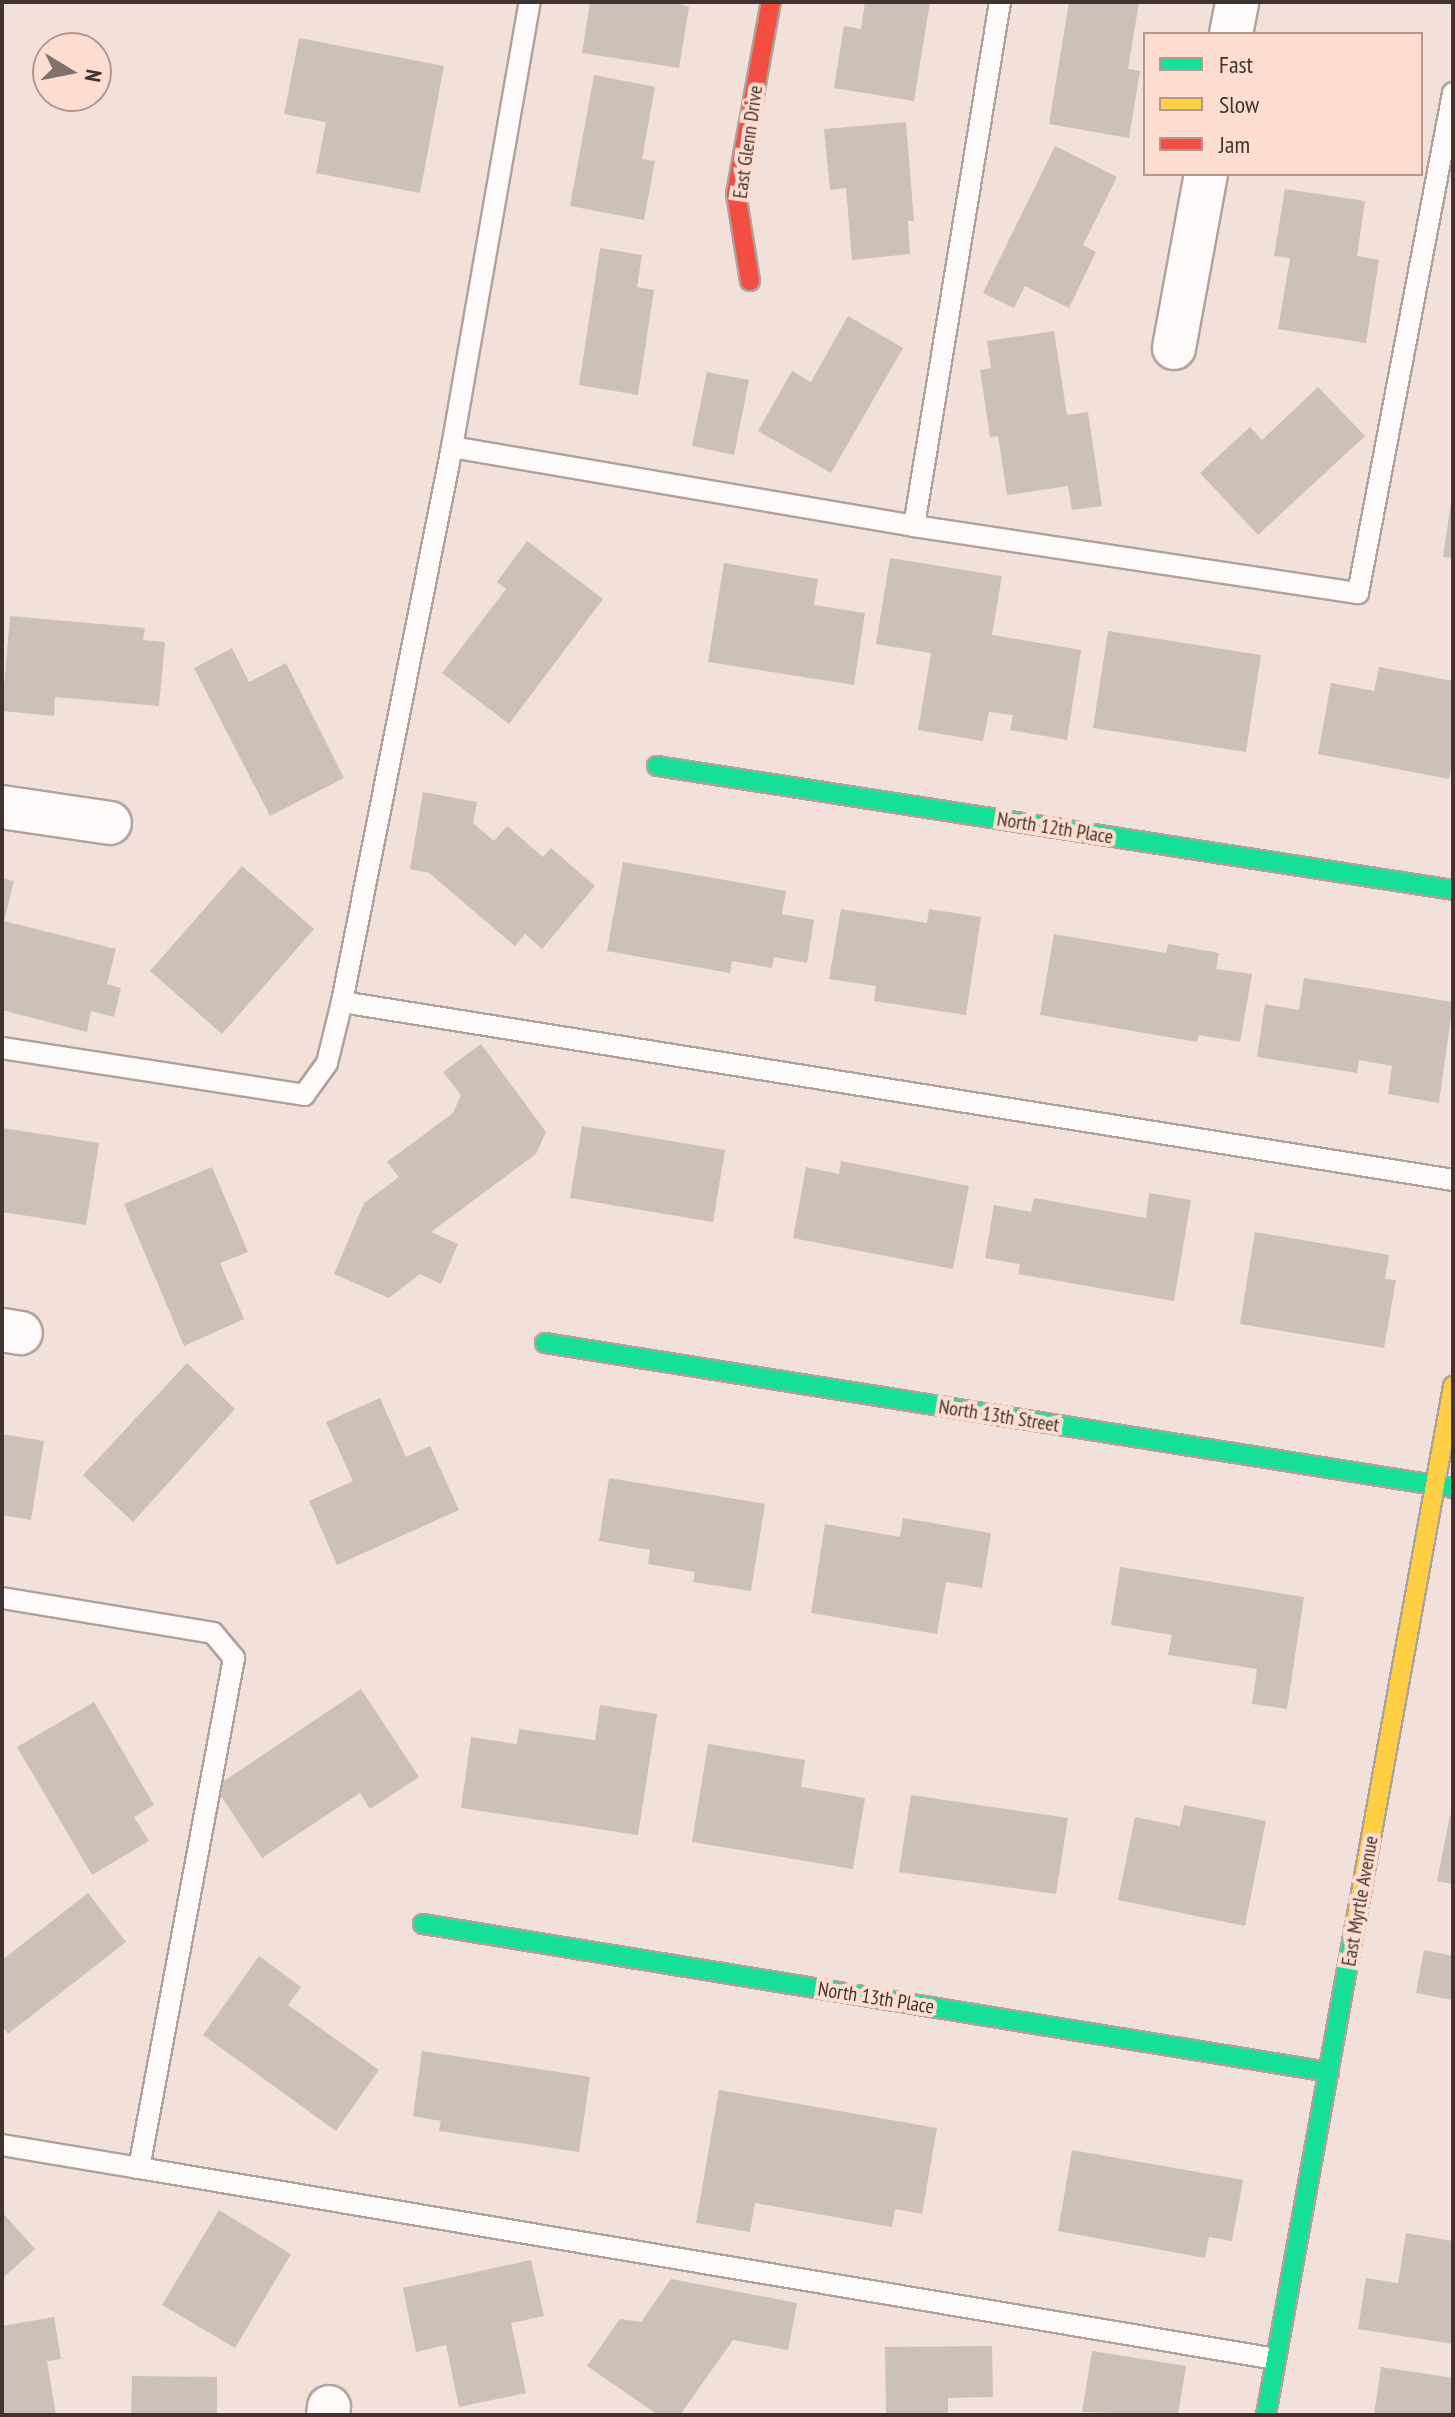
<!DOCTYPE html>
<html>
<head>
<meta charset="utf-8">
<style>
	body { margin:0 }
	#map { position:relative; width:1455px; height:2417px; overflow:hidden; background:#f2e1da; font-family:"PT Sans Narrow",sans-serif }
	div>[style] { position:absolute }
	.building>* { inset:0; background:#ccc1b8 }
	.roads { filter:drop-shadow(2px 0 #afa29c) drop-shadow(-2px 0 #afa29c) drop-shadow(0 2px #afa29c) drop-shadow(0 -2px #afa29c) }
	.lane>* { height:20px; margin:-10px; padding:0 10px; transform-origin:10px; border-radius:10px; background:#fdfaf9 }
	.street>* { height:42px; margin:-21px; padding:0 21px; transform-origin:21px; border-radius:21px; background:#fdfaf9 }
	.fast>* { height:18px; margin:-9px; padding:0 9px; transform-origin:9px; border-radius:9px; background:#16e098 }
	.slow>* { height:18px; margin:-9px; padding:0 9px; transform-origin:9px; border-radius:9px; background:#ffcf43 }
	.jam>* { height:18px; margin:-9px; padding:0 9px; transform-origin:9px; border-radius:9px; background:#f24e42 }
	span { translate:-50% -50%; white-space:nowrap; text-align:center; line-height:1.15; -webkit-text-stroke:8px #fdddcf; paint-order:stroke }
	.street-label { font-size:20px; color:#41342f }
	.frame { position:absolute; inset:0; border:4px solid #41342f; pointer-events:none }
	.legend { position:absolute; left:1143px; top:32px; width:280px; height:144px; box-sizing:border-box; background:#fdddcf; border:2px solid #b2998f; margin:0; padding:10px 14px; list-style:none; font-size:24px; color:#41342f }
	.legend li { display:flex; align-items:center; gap:16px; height:40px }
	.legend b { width:40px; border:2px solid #b2998f }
	.north { position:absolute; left:32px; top:32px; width:80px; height:80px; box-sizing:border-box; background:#fdddcf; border:2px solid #b2998f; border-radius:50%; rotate:100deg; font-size:22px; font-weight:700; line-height:32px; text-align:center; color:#41342f }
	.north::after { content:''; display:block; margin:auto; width:28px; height:36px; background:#7f716b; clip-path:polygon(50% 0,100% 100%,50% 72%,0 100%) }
</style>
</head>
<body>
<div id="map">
	<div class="building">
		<div style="clip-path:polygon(590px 2px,674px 2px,689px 7px,679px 68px,582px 53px)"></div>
		<div style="clip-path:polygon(865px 2px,930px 2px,914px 101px,834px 88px,844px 26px,861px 29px)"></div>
		<div style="clip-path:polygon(1069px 2px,1139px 2px,1128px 69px,1140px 71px,1129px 138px,1049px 124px)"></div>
		<div style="clip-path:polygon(299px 38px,444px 66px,420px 193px,316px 173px,326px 122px,284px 114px)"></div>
		<div style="clip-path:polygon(594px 75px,655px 87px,642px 159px,655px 161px,644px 220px,570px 206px)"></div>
		<div style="clip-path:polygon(906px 122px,914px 221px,908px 221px,910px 254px,852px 260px,846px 188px,830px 190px,824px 129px)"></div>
		<div style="clip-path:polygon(1055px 146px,1117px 177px,1083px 245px,1096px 252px,1069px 308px,1025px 286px,1014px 308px,983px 293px)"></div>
		<div style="clip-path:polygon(1285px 189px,1365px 201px,1357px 256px,1379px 260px,1366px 343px,1278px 329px,1290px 258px,1274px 256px)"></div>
		<div style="clip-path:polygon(600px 248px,642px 255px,637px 287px,654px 290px,638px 395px,579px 385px)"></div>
		<div style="clip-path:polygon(848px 316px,903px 348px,831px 473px,758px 431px,792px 371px,811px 382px)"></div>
		<div style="clip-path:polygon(1054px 331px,1067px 415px,1088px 412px,1102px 506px,1072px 510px,1068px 486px,1007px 495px,998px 436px,990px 437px,980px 370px,991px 368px,987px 341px)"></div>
		<div style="clip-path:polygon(707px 372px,749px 380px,734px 455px,692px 446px)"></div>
		<div style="clip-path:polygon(1318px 387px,1365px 436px,1258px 535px,1200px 473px,1250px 427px,1262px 440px)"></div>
		<div style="clip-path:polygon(1451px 503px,1453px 503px,1453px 558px,1443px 557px)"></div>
		<div style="clip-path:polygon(527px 541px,603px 599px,509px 724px,442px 673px,506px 589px,497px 582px)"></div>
		<div style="clip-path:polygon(890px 558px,1002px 576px,992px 635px,1081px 650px,1067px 740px,1010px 730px,1013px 715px,989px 712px,983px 741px,918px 730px,931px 653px,876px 644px)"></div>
		<div style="clip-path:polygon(724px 563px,818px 579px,814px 605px,865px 613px,854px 685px,708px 662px)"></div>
		<div style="clip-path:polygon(10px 616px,145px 628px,143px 640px,165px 642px,159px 706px,55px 697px,54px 716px,2px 711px)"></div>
		<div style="clip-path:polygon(1108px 631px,1261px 655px,1246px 752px,1093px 728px)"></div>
		<div style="clip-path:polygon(232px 648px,249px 682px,286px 663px,344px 778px,270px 816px,194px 668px)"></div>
		<div style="clip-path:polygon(1379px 667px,1453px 681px,1453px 760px,1449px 779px,1318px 754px,1331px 683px,1374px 691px)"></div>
		<div style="clip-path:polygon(423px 792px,477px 802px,473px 823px,494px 841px,507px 826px,543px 857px,551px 848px,595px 886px,542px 949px,525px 934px,515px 946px,429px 873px,410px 869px)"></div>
		<div style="clip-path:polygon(623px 862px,786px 891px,782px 914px,814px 920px,807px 963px,774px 957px,772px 968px,732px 961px,730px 973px,607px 951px)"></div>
		<div style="clip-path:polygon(242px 866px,314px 929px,222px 1034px,150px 971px)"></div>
		<div style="clip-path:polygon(2px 878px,14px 881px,4px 921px,116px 949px,107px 984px,121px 988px,114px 1017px,91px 1011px,87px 1032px,2px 1010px)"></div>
		<div style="clip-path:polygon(841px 909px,927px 923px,929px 909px,981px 917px,966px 1015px,874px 1001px,876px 986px,829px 979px)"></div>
		<div style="clip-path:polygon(1054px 934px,1166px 953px,1168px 944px,1219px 953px,1216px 969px,1252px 974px,1240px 1042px,1199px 1035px,1197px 1042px,1040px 1015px)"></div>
		<div style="clip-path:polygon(1304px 978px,1453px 1002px,1439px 1103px,1388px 1094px,1392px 1066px,1359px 1060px,1357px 1073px,1257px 1057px,1265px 1004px,1299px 1010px)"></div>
		<div style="clip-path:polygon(481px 1044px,546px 1132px,536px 1154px,431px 1232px,458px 1244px,441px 1284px,420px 1274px,389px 1298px,334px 1274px,364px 1203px,399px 1177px,387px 1162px,453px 1113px,461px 1095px,443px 1072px)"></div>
		<div style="clip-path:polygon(582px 1126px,725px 1150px,713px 1222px,570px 1198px)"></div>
		<div style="clip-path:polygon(3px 1128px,99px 1143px,86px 1225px,2px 1212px)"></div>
		<div style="clip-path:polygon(841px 1161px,969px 1186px,953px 1269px,793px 1238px,806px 1167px,839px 1174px)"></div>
		<div style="clip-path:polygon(212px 1167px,248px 1252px,220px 1263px,244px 1319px,184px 1346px,124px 1204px)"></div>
		<div style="clip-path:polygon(1149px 1193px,1191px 1200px,1174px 1301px,1018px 1274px,1020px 1264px,985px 1258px,994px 1205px,1031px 1212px,1034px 1198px,1146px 1218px)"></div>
		<div style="clip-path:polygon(1255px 1232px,1389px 1255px,1385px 1279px,1396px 1280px,1384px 1348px,1240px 1324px)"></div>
		<div style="clip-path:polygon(187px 1363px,235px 1409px,133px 1522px,83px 1475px)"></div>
		<div style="clip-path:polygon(380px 1398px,406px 1457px,430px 1446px,459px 1510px,337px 1565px,309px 1501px,353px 1481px,326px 1422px)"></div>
		<div style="clip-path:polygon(2px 1434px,44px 1441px,31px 1520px,2px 1515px)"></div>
		<div style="clip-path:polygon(609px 1478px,765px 1504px,751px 1591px,693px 1582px,695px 1572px,648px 1564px,650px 1550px,599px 1541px)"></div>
		<div style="clip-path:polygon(903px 1518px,991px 1533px,982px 1588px,946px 1582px,937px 1634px,811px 1613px,825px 1524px,900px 1537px)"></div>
		<div style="clip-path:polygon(1120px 1567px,1304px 1597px,1287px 1709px,1252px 1704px,1257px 1669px,1168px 1655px,1172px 1635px,1111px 1625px)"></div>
		<div style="clip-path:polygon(361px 1689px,419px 1777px,370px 1809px,360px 1793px,262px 1858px,215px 1787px)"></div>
		<div style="clip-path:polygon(94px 1702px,154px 1805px,134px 1817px,149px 1841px,92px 1875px,17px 1747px)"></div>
		<div style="clip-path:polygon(600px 1705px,657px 1714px,638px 1835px,461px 1808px,471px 1737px,517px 1744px,519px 1729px,595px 1740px)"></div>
		<div style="clip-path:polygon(708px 1744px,805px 1760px,801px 1787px,865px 1798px,853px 1869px,692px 1842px)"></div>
		<div style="clip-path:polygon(911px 1795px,1068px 1818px,1056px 1894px,899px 1872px)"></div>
		<div style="clip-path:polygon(1184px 1805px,1266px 1821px,1245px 1926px,1118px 1900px,1135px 1817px,1180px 1826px)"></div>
		<div style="clip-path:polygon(1450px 1815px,1453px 1816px,1453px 1884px,1437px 1881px)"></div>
		<div style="clip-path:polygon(88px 1893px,126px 1942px,8px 2034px,2px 2026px,2px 1960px)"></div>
		<div style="clip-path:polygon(1424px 1950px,1453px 1956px,1453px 2000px,1416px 1993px)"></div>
		<div style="clip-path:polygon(259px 1956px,301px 1987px,288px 2005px,379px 2070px,336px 2131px,203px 2035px)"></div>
		<div style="clip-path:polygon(422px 2051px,590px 2077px,579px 2152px,439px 2131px,441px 2121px,413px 2116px)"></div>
		<div style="clip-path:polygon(719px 2090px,937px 2128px,922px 2214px,895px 2209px,892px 2227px,755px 2203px,750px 2232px,696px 2223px)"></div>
		<div style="clip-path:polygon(1072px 2150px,1243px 2180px,1232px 2241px,1209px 2237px,1205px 2258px,1058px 2231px)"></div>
		<div style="clip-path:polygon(219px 2210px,291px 2254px,235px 2348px,162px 2305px)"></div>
		<div style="clip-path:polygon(2px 2212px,35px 2249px,2px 2279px)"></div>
		<div style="clip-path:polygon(1406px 2233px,1453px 2241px,1453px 2344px,1358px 2329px,1366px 2278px,1398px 2283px)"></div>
		<div style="clip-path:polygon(531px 2260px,544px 2316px,511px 2323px,526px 2393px,459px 2407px,446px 2345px,416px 2352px,403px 2288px)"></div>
		<div style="clip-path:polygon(671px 2279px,797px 2303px,788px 2350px,733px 2340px,680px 2415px,658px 2415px,587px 2366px,620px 2319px,641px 2322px)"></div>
		<div style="clip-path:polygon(54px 2317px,61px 2359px,47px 2361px,56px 2415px,2px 2415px,2px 2326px)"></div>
		<div style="clip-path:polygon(992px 2346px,993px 2397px,948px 2398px,948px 2415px,886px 2415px,885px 2347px)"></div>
		<div style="clip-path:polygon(1092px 2351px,1186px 2366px,1178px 2415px,1082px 2412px)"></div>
		<div style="clip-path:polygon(1381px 2367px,1453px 2378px,1453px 2415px,1374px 2415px)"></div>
		<div style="clip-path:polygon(132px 2376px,217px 2377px,217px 2415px,131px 2415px)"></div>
	</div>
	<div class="roads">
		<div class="lane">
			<div style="left:1000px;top:2px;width:531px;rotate:99.32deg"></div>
			<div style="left:914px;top:526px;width:449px;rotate:8.6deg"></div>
			<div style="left:1358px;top:593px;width:509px;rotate:-79.24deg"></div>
			<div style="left:452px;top:447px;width:452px;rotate:-80.1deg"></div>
			<div style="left:342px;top:1002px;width:1125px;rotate:9.1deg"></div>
			<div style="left:2px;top:1048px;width:306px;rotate:8.8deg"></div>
			<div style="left:304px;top:1095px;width:39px;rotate:-54deg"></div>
			<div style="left:327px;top:1063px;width:63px;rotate:-76.2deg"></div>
			<div style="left:342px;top:1002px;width:566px;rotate:-78.79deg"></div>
			<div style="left:452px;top:447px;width:469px;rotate:9.7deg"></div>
			<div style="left:2px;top:1598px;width:214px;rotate:9.4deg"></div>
			<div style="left:213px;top:1633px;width:33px;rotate:50deg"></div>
			<div style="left:234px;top:1658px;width:519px;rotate:100.55deg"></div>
			<div style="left:139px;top:2168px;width:1152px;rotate:9.54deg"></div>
			<div style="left:2px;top:2145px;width:139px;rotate:9.5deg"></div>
		</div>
		<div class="street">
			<div style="left:1231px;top:34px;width:33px;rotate:-79deg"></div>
			<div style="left:1174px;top:348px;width:177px;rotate:-79.6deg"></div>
			<div style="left:2px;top:807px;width:109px;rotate:8.4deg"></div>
			<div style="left:2px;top:1330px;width:19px;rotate:9deg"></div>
			<div style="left:328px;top:2415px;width:8px;rotate:-83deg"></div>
		</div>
		<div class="fast">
			<div style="left:657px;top:766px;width:806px;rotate:8.85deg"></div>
			<div style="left:545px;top:1343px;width:920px;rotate:9.07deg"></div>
			<div style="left:423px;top:1924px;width:918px;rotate:9.28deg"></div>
			<div style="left:1266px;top:2415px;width:497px;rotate:-79.7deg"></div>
		</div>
		<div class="slow">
			<div style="left:1355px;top:1926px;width:549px;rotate:-79.71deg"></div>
		</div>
		<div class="jam">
			<div style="left:750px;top:281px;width:88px;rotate:-99.1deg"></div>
			<div style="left:736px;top:194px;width:195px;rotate:-79.7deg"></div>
		</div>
	</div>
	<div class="street-label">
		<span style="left:748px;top:142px;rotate:-82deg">East Glenn Drive</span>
		<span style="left:1055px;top:828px;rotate:9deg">North 12th Place</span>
		<span style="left:999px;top:1416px;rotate:9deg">North 13th Street</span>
		<span style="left:1360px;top:1901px;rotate:-80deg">East Myrtle Avenue</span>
		<span style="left:876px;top:1998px;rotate:9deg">North 13th Place</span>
	</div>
	<div class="frame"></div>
	<ul class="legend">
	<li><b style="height:10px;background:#16e098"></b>Fast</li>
	<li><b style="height:10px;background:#ffcf43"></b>Slow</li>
	<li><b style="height:10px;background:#f24e42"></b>Jam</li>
	</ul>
	<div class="north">N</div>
</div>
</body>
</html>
